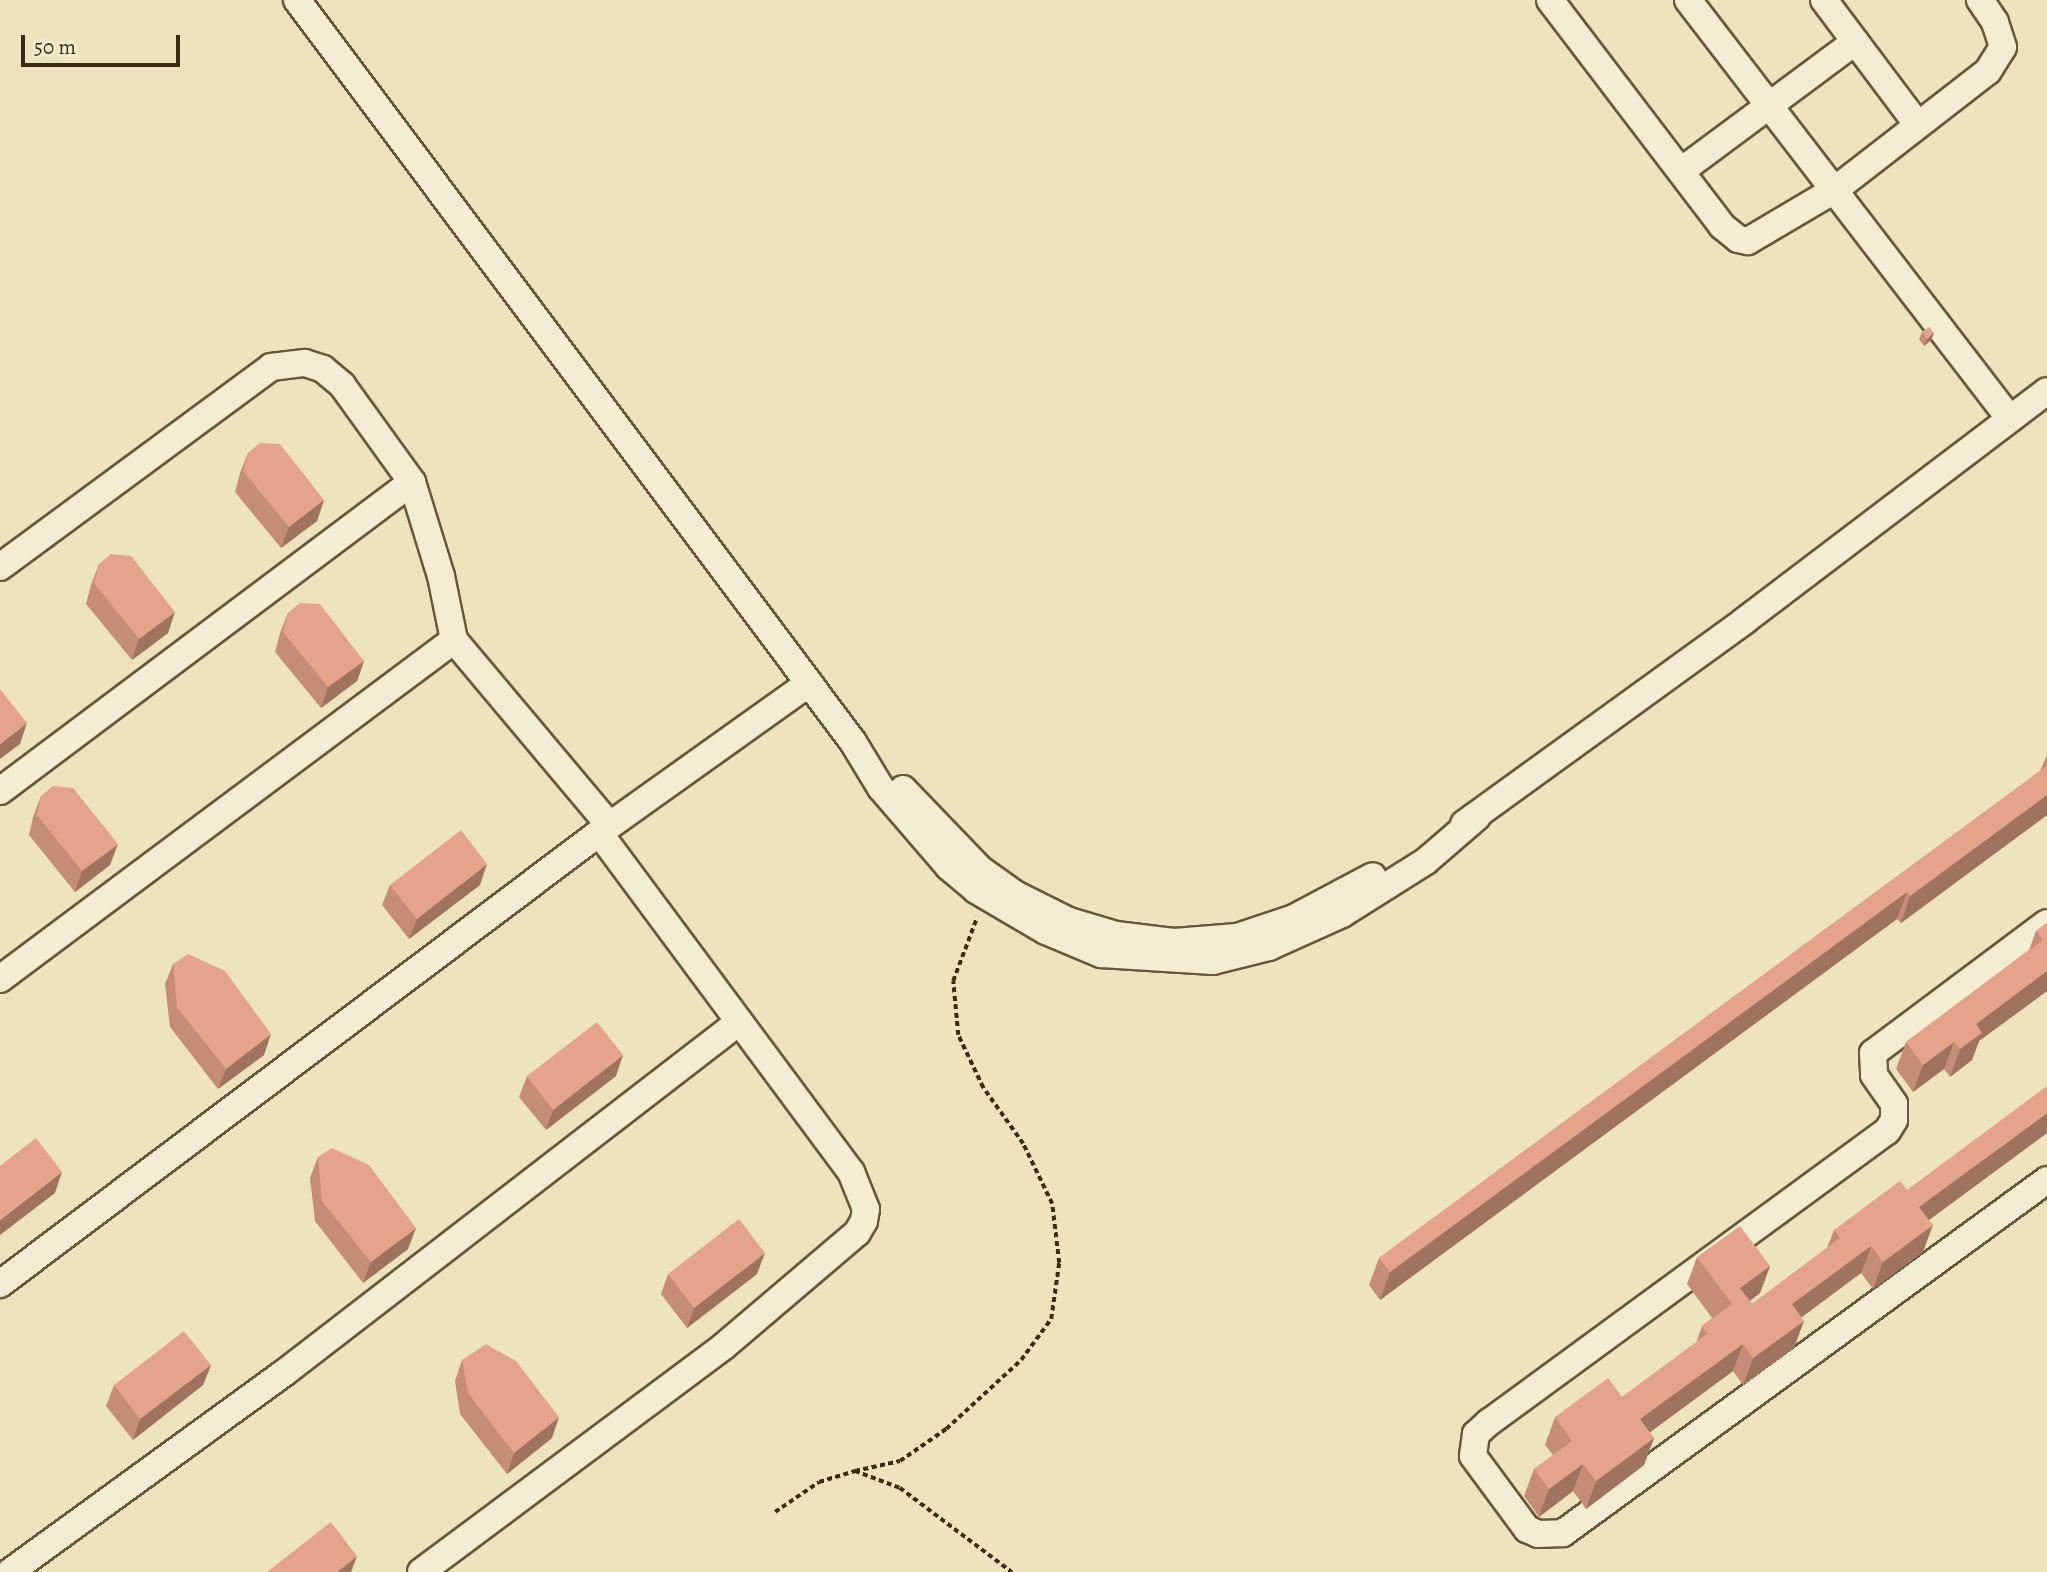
<!DOCTYPE html>
<html>
<head>
<meta charset="utf-8">
<style>
	body { margin:0 }
	#map { position:relative; width:2047px; height:1572px; overflow:hidden; background:#ede3bc; font-family:Alegreya,serif }
	div>[style] { position:absolute }
	.path>* { height:3.5px; margin-top:-1.75px; transform-origin:0; background:repeating-linear-gradient(90deg,#3c2b12 0 5px,transparent 0 8.5px) }
	.roads { filter:drop-shadow(2px 0 #68593c) drop-shadow(-2px 0 #68593c) drop-shadow(0 2px #68593c) drop-shadow(0 -2px #68593c) }
	.minor>* { height:26px; margin:-13px; padding:0 13px; transform-origin:13px; border-radius:13px; background:#f3edd3 }
	.wall>* { inset:0; background:#c58d76 }
	.shaded-wall>* { inset:0; background:#a07360 }
	.building>* { inset:0; background:#e5a489 }
	span { translate:-50% -50%; white-space:nowrap; text-align:center; line-height:1.15; -webkit-text-stroke:5px #f3edd3; paint-order:stroke }
	.scale { position:absolute; left:21px; top:35px; width:159px; height:32px; box-sizing:border-box; border:4px solid #3c2b12; border-top:0; padding-left:9px; font-size:21px; line-height:24px; white-space:nowrap; color:#3c2b12; -webkit-text-stroke:5px #f3edd3; paint-order:stroke }
</style>
</head>
<body>
<div id="map">
	<div class="path">
		<div style="left:855px;top:1471px;width:46px;rotate:-12.5deg"></div>
		<div style="left:900px;top:1461px;width:56px;rotate:-34.8deg"></div>
		<div style="left:946px;top:1429px;width:102px;rotate:-42.6deg"></div>
		<div style="left:1021px;top:1360px;width:51px;rotate:-53.8deg"></div>
		<div style="left:1051px;top:1319px;width:57px;rotate:-81.9deg"></div>
		<div style="left:1059px;top:1263px;width:59px;rotate:-96.8deg"></div>
		<div style="left:1052px;top:1204px;width:67px;rotate:-115.8deg"></div>
		<div style="left:1023px;top:1144px;width:69px;rotate:-125.5deg"></div>
		<div style="left:983px;top:1088px;width:59px;rotate:-115.3deg"></div>
		<div style="left:958px;top:1035px;width:54px;rotate:-95.3deg"></div>
		<div style="left:953px;top:981px;width:68px;rotate:-69.4deg"></div>
		<div style="left:775px;top:1512px;width:53px;rotate:-34.3deg"></div>
		<div style="left:819px;top:1482px;width:38px;rotate:-17deg"></div>
		<div style="left:855px;top:1471px;width:48px;rotate:20.7deg"></div>
		<div style="left:900px;top:1488px;width:140px;rotate:36.9deg"></div>
	</div>
	<div class="roads">
		<div class="minor">
			<div style="left:297px;top:0;width:927px;rotate:53.15deg"></div>
			<div style="left:853px;top:742px;width:54px;rotate:58.7deg"></div>
			<div style="left:881px;top:788px;width:104px;rotate:49.3deg"></div>
			<div style="left:949px;top:867px;width:35px;rotate:40deg"></div>
			<div style="left:976px;top:890px;width:81px;rotate:30.4deg"></div>
			<div style="left:1046px;top:931px;width:60px;rotate:22.7deg"></div>
			<div style="left:1101px;top:954px;width:112px;rotate:3.6deg"></div>
			<div style="left:1213px;top:961px;width:58px;rotate:-14deg"></div>
			<div style="left:1269px;top:947px;width:80px;rotate:-24.3deg"></div>
			<div style="left:1342px;top:914px;width:99px;rotate:-32.2deg"></div>
			<div style="left:1426px;top:861px;width:67px;rotate:-40.8deg"></div>
			<div style="left:1550px;top:0;width:284px;rotate:52.7deg"></div>
			<div style="left:1722px;top:226px;width:21px;rotate:39deg"></div>
			<div style="left:1738px;top:239px;width:10px;rotate:11deg"></div>
			<div style="left:1748px;top:241px;width:102px;rotate:-30.6deg"></div>
			<div style="left:1836px;top:189px;width:192px;rotate:-37.8deg"></div>
			<div style="left:1988px;top:71px;width:28px;rotate:-58deg"></div>
			<div style="left:2003px;top:47px;width:26px;rotate:-108deg"></div>
			<div style="left:1995px;top:22px;width:27px;rotate:-124deg"></div>
			<div style="left:1688px;top:0;width:528px;rotate:52.46deg"></div>
			<div style="left:1824px;top:0;width:156px;rotate:53.1deg"></div>
			<div style="left:1681px;top:171px;width:217px;rotate:-36.6deg"></div>
			<div style="left:0;top:567px;width:337px;rotate:-36.4deg"></div>
			<div style="left:271px;top:367px;width:34px;rotate:-7deg"></div>
			<div style="left:305px;top:363px;width:19px;rotate:18deg"></div>
			<div style="left:323px;top:369px;width:25px;rotate:40deg"></div>
			<div style="left:342px;top:385px;width:120px;rotate:54.2deg"></div>
			<div style="left:412px;top:482px;width:98px;rotate:72.9deg"></div>
			<div style="left:441px;top:576px;width:65px;rotate:78.5deg"></div>
			<div style="left:903px;top:789px;width:111px;rotate:46.1deg"></div>
			<div style="left:980px;top:869px;width:43px;rotate:35.5deg"></div>
			<div style="left:1015px;top:894px;width:60px;rotate:26.6deg"></div>
			<div style="left:1069px;top:921px;width:49px;rotate:16.6deg"></div>
			<div style="left:1116px;top:935px;width:58px;rotate:6.9deg"></div>
			<div style="left:1174px;top:942px;width:63px;rotate:-4.5deg"></div>
			<div style="left:1237px;top:937px;width:60px;rotate:-18.4deg"></div>
			<div style="left:1294px;top:918px;width:89px;rotate:-28deg"></div>
			<div style="left:0;top:791px;width:515px;rotate:-36.87deg"></div>
			<div style="left:1464px;top:824px;width:346px;rotate:-35.9deg"></div>
			<div style="left:1744px;top:621px;width:380px;rotate:-37.2deg"></div>
			<div style="left:2047px;top:923px;width:217px;rotate:143.2deg"></div>
			<div style="left:1873px;top:1053px;width:22px;rotate:87deg"></div>
			<div style="left:1874px;top:1075px;width:35px;rotate:55deg"></div>
			<div style="left:1894px;top:1104px;width:16px;rotate:90deg"></div>
			<div style="left:1894px;top:1120px;width:13px;rotate:122deg"></div>
			<div style="left:1887px;top:1131px;width:493px;rotate:143.8deg"></div>
			<div style="left:1489px;top:1422px;width:18px;rotate:137deg"></div>
			<div style="left:1476px;top:1434px;width:22px;rotate:98deg"></div>
			<div style="left:1473px;top:1456px;width:91px;rotate:53.5deg"></div>
			<div style="left:1527px;top:1529px;width:12px;rotate:24deg"></div>
			<div style="left:1538px;top:1534px;width:25px;rotate:-2deg"></div>
			<div style="left:1563px;top:1533px;width:599px;rotate:-36.1deg"></div>
			<div style="left:0;top:979px;width:567px;rotate:-36.75deg"></div>
			<div style="left:454px;top:640px;width:241px;rotate:50deg"></div>
			<div style="left:0;top:1284px;width:750px;rotate:-36.98deg"></div>
			<div style="left:599px;top:833px;width:258px;rotate:-35.5deg"></div>
			<div style="left:10px;top:1572px;width:339px;rotate:-36deg"></div>
			<div style="left:284px;top:1373px;width:575px;rotate:-37.65deg"></div>
			<div style="left:421px;top:1572px;width:378px;rotate:-36.7deg"></div>
			<div style="left:724px;top:1346px;width:175px;rotate:-40.4deg"></div>
			<div style="left:857px;top:1233px;width:14px;rotate:-60deg"></div>
			<div style="left:864px;top:1221px;width:12px;rotate:-81deg"></div>
			<div style="left:866px;top:1209px;width:40px;rotate:-112deg"></div>
			<div style="left:851px;top:1172px;width:422px;rotate:-126.6deg"></div>
		</div>
	</div>
	<div class="wall">
		<div style="clip-path:polygon(1922px 332px,1934px 333px,1931px 340px,1924px 346px,1919px 339px)"></div>
		<div style="clip-path:polygon(248px 453px,324px 500px,317px 521px,281px 548px,235px 492px,240px 473px)"></div>
		<div style="clip-path:polygon(99px 564px,168px 633px,132px 660px,86px 604px,91px 585px)"></div>
		<div style="clip-path:polygon(288px 613px,364px 661px,357px 681px,321px 708px,275px 652px,280px 633px)"></div>
		<div style="clip-path:polygon(2047px 755px,2047px 815px,1901px 923px,1897px 919px,1380px 1300px,1369px 1285px,1379px 1258px,2040px 771px)"></div>
		<div style="clip-path:polygon(41px 796px,110px 865px,75px 892px,29px 835px,33px 817px)"></div>
		<div style="clip-path:polygon(390px 885px,480px 885px,409px 939px,382px 905px)"></div>
		<div style="clip-path:polygon(2047px 923px,2047px 991px,1979px 1041px,1972px 1060px,1950px 1077px,1944px 1069px,1913px 1092px,1896px 1069px,1906px 1042px,2029px 950px,2036px 931px)"></div>
		<div style="clip-path:polygon(173px 964px,264px 1055px,218px 1089px,170px 1027px,165px 984px)"></div>
		<div style="clip-path:polygon(527px 1076px,616px 1076px,546px 1130px,519px 1097px)"></div>
		<div style="clip-path:polygon(2047px 1133px,1929px 1220px,1923px 1252px,1873px 1289px,1861px 1273px,1801px 1317px,1794px 1348px,1743px 1385px,1733px 1371px,1650px 1432px,1654px 1438px,1644px 1465px,1586px 1509px,1573px 1491px,1539px 1517px,1524px 1496px,1534px 1469px,1553px 1455px,1545px 1445px,1555px 1417px,1622px 1397px,1696px 1343px,1702px 1326px,1712px 1318px,1687px 1284px,1697px 1257px,1770px 1266px,1760px 1293px,1750px 1301px,1752px 1304px,1827px 1248px,1834px 1230px,1907px 1190px)"></div>
		<div style="clip-path:polygon(318px 1157px,408px 1249px,363px 1283px,315px 1221px,310px 1178px)"></div>
		<div style="clip-path:polygon(668px 1274px,757px 1274px,687px 1328px,661px 1294px)"></div>
		<div style="clip-path:polygon(462px 1360px,552px 1438px,507px 1474px,460px 1414px,455px 1381px)"></div>
		<div style="clip-path:polygon(211px 1365px,203px 1385px,133px 1440px,106px 1406px,114px 1385px)"></div>
	</div>
	<div class="shaded-wall">
		<div style="clip-path:polygon(1934px 333px,1931px 340px,1924px 346px,1927px 339px)"></div>
		<div style="clip-path:polygon(324px 500px,317px 521px,281px 548px,289px 527px)"></div>
		<div style="clip-path:polygon(175px 612px,168px 633px,132px 660px,139px 639px)"></div>
		<div style="clip-path:polygon(364px 661px,357px 681px,321px 708px,328px 687px)"></div>
		<div style="clip-path:polygon(27px 723px,20px 744px,0 759px,0 744px)"></div>
		<div style="clip-path:polygon(2047px 795px,2047px 815px,1901px 923px,1910px 896px)"></div>
		<div style="clip-path:polygon(118px 844px,110px 865px,75px 892px,82px 871px)"></div>
		<div style="clip-path:polygon(487px 864px,480px 885px,409px 939px,417px 919px)"></div>
		<div style="clip-path:polygon(1907px 892px,1897px 919px,1380px 1300px,1390px 1272px)"></div>
		<div style="clip-path:polygon(2047px 971px,2047px 991px,1979px 1041px,1972px 1060px,1950px 1077px,1960px 1049px,1976px 1024px)"></div>
		<div style="clip-path:polygon(271px 1034px,264px 1055px,218px 1089px,226px 1069px)"></div>
		<div style="clip-path:polygon(1954px 1042px,1944px 1069px,1913px 1092px,1923px 1065px)"></div>
		<div style="clip-path:polygon(623px 1055px,616px 1076px,546px 1130px,553px 1110px)"></div>
		<div style="clip-path:polygon(2047px 1113px,2047px 1133px,1910px 1234px,1919px 1207px)"></div>
		<div style="clip-path:polygon(62px 1172px,55px 1193px,0 1235px,0 1220px)"></div>
		<div style="clip-path:polygon(1933px 1225px,1923px 1252px,1873px 1289px,1883px 1262px)"></div>
		<div style="clip-path:polygon(416px 1228px,408px 1249px,363px 1283px,371px 1262px)"></div>
		<div style="clip-path:polygon(1871px 1246px,1861px 1273px,1782px 1332px,1792px 1304px)"></div>
		<div style="clip-path:polygon(765px 1253px,757px 1274px,687px 1328px,694px 1308px)"></div>
		<div style="clip-path:polygon(1770px 1266px,1760px 1293px,1730px 1315px,1740px 1288px)"></div>
		<div style="clip-path:polygon(1804px 1321px,1794px 1348px,1743px 1385px,1753px 1358px)"></div>
		<div style="clip-path:polygon(1743px 1344px,1733px 1371px,1630px 1447px,1640px 1419px)"></div>
		<div style="clip-path:polygon(211px 1365px,203px 1385px,133px 1440px,140px 1419px)"></div>
		<div style="clip-path:polygon(559px 1417px,552px 1438px,507px 1474px,514px 1453px)"></div>
		<div style="clip-path:polygon(1654px 1438px,1644px 1465px,1586px 1509px,1596px 1481px)"></div>
		<div style="clip-path:polygon(1583px 1464px,1573px 1491px,1539px 1517px,1549px 1489px)"></div>
		<div style="clip-path:polygon(357px 1556px,351px 1572px,337px 1572px)"></div>
	</div>
	<div class="building">
		<div style="clip-path:polygon(1929px 327px,1934px 333px,1927px 339px,1922px 332px)"></div>
		<div style="clip-path:polygon(260px 443px,280px 444px,324px 500px,289px 527px,243px 471px,248px 453px)"></div>
		<div style="clip-path:polygon(111px 554px,131px 556px,175px 612px,139px 639px,94px 583px,99px 564px)"></div>
		<div style="clip-path:polygon(300px 603px,320px 604px,364px 661px,328px 687px,283px 632px,288px 613px)"></div>
		<div style="clip-path:polygon(0 689px,27px 723px,0 744px)"></div>
		<div style="clip-path:polygon(2047px 766px,2047px 795px,1910px 896px,1907px 892px,1390px 1272px,1379px 1258px)"></div>
		<div style="clip-path:polygon(53px 786px,73px 788px,118px 844px,82px 871px,37px 815px,41px 796px)"></div>
		<div style="clip-path:polygon(461px 830px,487px 864px,417px 919px,390px 885px)"></div>
		<div style="clip-path:polygon(2047px 923px,2047px 971px,1976px 1024px,1982px 1033px,1960px 1049px,1954px 1042px,1923px 1065px,1906px 1042px,2043px 940px,2036px 931px)"></div>
		<div style="clip-path:polygon(188px 954px,225px 971px,271px 1034px,226px 1069px,177px 1007px,173px 964px)"></div>
		<div style="clip-path:polygon(597px 1022px,623px 1055px,553px 1110px,527px 1076px)"></div>
		<div style="clip-path:polygon(2047px 1086px,2047px 1113px,1919px 1207px,1933px 1225px,1883px 1262px,1871px 1246px,1792px 1304px,1804px 1321px,1753px 1358px,1743px 1344px,1640px 1419px,1654px 1438px,1596px 1481px,1583px 1464px,1549px 1489px,1534px 1469px,1572px 1441px,1555px 1417px,1608px 1378px,1622px 1397px,1707px 1334px,1702px 1326px,1732px 1304px,1697px 1257px,1740px 1226px,1770px 1266px,1740px 1288px,1752px 1304px,1840px 1238px,1834px 1230px,1900px 1181px,1907px 1190px)"></div>
		<div style="clip-path:polygon(36px 1138px,62px 1172px,0 1220px,0 1166px)"></div>
		<div style="clip-path:polygon(332px 1148px,369px 1165px,416px 1228px,371px 1262px,322px 1201px,318px 1157px)"></div>
		<div style="clip-path:polygon(739px 1219px,765px 1253px,694px 1308px,668px 1274px)"></div>
		<div style="clip-path:polygon(184px 1331px,211px 1365px,140px 1419px,114px 1385px)"></div>
		<div style="clip-path:polygon(486px 1344px,516px 1361px,559px 1417px,514px 1453px,468px 1393px,462px 1360px)"></div>
		<div style="clip-path:polygon(331px 1522px,357px 1556px,337px 1572px,267px 1572px)"></div>
	</div>
	<div class="scale">50 m</div>
</div>
</body>
</html>
